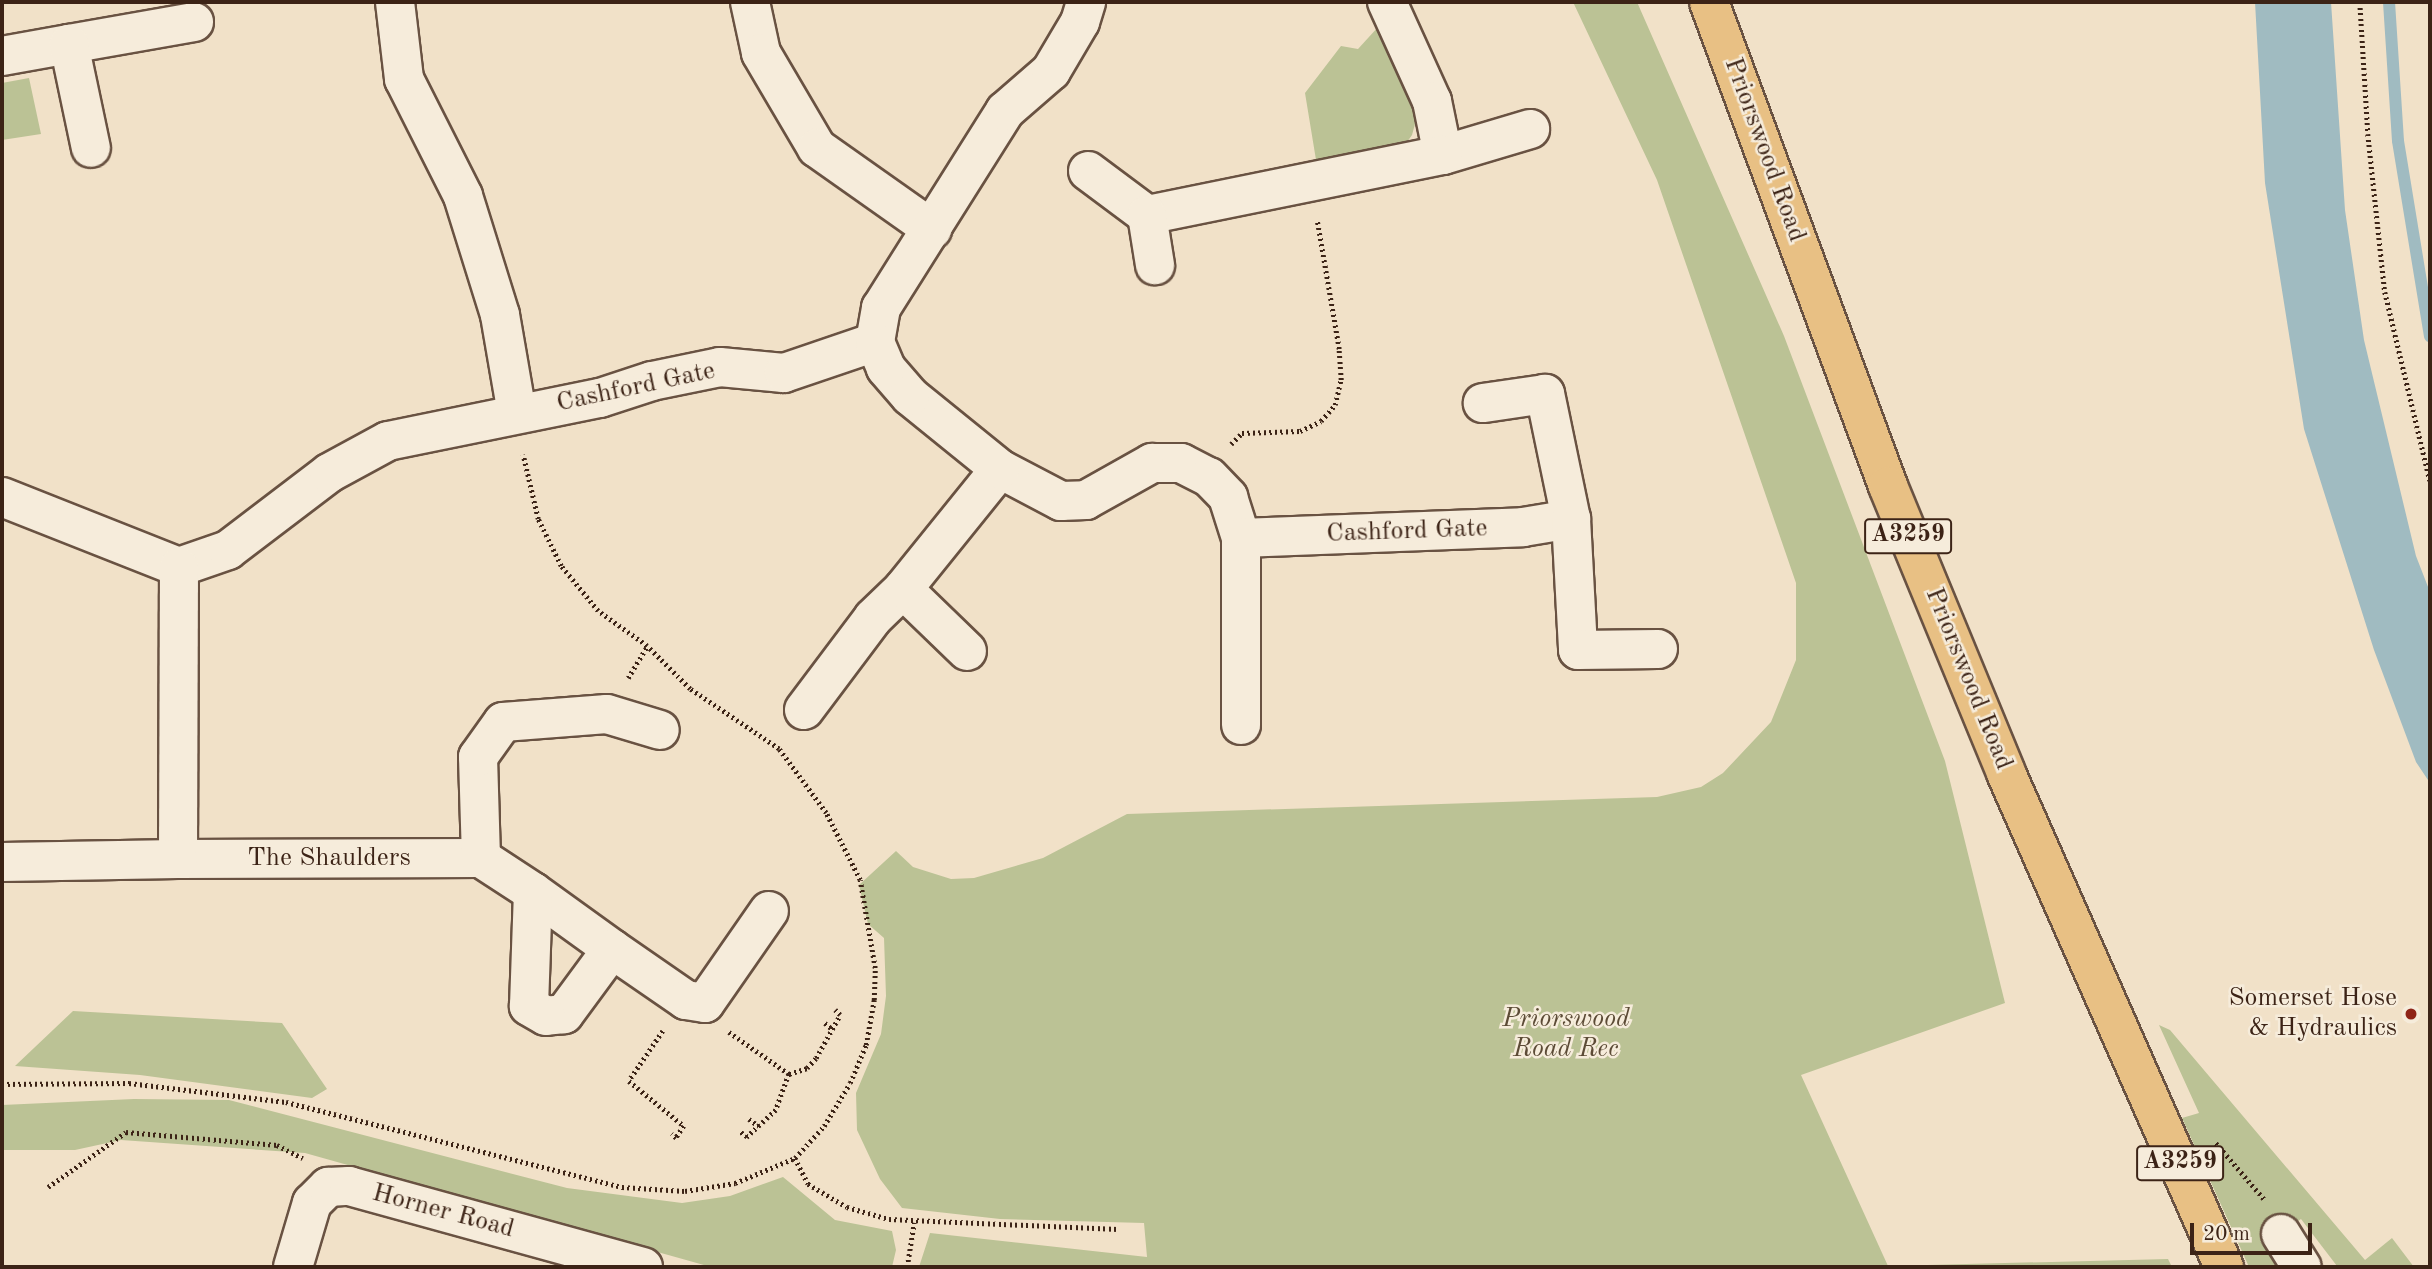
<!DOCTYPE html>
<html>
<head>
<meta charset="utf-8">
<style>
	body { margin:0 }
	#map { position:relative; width:2432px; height:1269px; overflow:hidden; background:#f1e1c8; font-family:"Old Standard TT",serif }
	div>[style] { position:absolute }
	.green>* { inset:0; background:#bbc295 }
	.water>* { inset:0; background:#a0bbc1 }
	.stream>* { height:12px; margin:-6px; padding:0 6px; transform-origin:6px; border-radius:6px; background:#a0bbc1 }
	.path>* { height:4.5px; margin-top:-2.25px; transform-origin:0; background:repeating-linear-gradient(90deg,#3c2316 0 2px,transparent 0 5.5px) }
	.roads { filter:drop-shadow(2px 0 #695242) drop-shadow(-2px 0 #695242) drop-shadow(0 2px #695242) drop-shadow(0 -2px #695242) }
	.street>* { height:38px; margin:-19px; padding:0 19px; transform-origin:19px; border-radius:19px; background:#f6ecdb }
	.secondary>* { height:38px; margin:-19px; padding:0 19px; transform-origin:19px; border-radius:19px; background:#f6ecdb }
	.primary>* { height:38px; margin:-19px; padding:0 19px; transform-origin:19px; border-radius:19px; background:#e8c084 }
	.dots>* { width:19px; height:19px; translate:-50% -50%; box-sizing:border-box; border:4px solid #f6ecdb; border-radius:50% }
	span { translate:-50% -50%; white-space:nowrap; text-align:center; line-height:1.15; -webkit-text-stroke:5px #f6ecdb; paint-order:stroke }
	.shield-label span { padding:2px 5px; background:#f6ecdb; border:2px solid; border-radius:5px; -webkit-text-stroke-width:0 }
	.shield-label { font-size:24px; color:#3c2316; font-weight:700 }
	.street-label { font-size:26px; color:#3c2316 }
	.poi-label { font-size:26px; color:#3c2316 }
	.right { translate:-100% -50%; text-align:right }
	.park-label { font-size:26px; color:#5c4b36; font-style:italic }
	.frame { position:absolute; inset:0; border:4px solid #3c2316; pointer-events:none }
	.scale { position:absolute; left:2190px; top:1223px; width:122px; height:32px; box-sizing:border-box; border:4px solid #3c2316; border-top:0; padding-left:9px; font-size:21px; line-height:24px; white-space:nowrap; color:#3c2316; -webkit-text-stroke:5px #f6ecdb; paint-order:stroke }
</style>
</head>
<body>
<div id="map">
	<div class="green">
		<div style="clip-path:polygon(1573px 2px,1637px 2px,1784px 336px,1945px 761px,2005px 1003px,1801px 1075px,1888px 1266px,2168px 1259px,2172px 1267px,919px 1267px,930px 1233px,1147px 1257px,1144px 1223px,1000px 1219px,902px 1208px,880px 1179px,857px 1130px,856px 1093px,881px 1034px,886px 996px,884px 938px,868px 924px,859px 885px,896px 851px,913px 867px,951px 879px,974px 878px,1043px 858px,1127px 814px,1657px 797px,1701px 787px,1723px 773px,1771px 722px,1796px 660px,1796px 583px,1657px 180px)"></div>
		<div style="clip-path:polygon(1379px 26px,1418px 113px,1412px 135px,1405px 145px,1317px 166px,1305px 93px,1341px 46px,1358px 49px)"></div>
		<div style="clip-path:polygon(29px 78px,41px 134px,2px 140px,2px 83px)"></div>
		<div style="clip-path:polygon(73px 1011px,282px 1023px,327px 1089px,312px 1098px,140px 1075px,15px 1066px)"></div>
		<div style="clip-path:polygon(2159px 1025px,2170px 1030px,2365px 1260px,2392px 1238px,2414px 1267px,2337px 1266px,2301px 1219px,2269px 1242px,2281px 1267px,2249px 1267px,2182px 1118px,2199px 1113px)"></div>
		<div style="clip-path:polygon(134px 1099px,229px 1100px,567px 1188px,682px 1203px,730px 1196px,783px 1177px,835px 1220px,892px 1231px,896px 1250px,892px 1267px,711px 1267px,305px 1153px,121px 1140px,75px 1150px,2px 1150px,2px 1105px)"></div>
	</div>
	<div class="water">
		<div style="clip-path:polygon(2255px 2px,2331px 2px,2345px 210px,2364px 340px,2416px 556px,2430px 592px,2430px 783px,2416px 762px,2374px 650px,2304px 429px,2265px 183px)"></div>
	</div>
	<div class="stream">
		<div style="left:2389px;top:2px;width:139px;rotate:86.3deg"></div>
		<div style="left:2398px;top:141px;width:198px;rotate:80.7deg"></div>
	</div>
	<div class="path">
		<div style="left:2360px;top:2px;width:132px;rotate:86.5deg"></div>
		<div style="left:2368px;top:134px;width:159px;rotate:83.9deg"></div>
		<div style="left:2385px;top:292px;width:194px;rotate:76.6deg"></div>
		<div style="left:1231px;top:444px;width:16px;rotate:-45deg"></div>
		<div style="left:1242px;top:433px;width:58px;rotate:-2deg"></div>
		<div style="left:1300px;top:431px;width:23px;rotate:-25deg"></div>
		<div style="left:1321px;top:421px;width:21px;rotate:-49deg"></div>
		<div style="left:1335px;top:405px;width:26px;rotate:-77deg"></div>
		<div style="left:1341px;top:380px;width:31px;rotate:-94deg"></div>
		<div style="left:1339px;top:349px;width:131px;rotate:-99.7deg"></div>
		<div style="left:628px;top:678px;width:37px;rotate:-59deg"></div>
		<div style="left:825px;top:1023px;width:8px;rotate:40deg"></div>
		<div style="left:663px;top:1031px;width:60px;rotate:124.2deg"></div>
		<div style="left:629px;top:1081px;width:71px;rotate:39.3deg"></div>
		<div style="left:684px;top:1126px;width:14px;rotate:124deg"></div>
		<div style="left:676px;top:1138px;width:6px;rotate:-141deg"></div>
		<div style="left:729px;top:1032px;width:73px;rotate:35deg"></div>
		<div style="left:789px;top:1074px;width:38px;rotate:110deg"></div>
		<div style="left:776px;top:1110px;width:40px;rotate:137deg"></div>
		<div style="left:747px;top:1137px;width:9px;rotate:-144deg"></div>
		<div style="left:789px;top:1074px;width:19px;rotate:-18deg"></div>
		<div style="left:807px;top:1068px;width:13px;rotate:-48deg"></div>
		<div style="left:816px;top:1058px;width:49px;rotate:-60.8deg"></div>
		<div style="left:840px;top:1015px;width:7px;rotate:-135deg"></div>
		<div style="left:2px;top:1084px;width:127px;rotate:-0.5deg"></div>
		<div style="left:129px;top:1083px;width:158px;rotate:6.9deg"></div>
		<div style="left:286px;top:1102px;width:347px;rotate:14.2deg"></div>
		<div style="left:622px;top:1187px;width:63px;rotate:3.6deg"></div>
		<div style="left:685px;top:1191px;width:51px;rotate:-9.1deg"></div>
		<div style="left:735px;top:1183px;width:65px;rotate:-22.6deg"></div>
		<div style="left:795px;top:1158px;width:43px;rotate:-47.8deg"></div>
		<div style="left:824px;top:1126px;width:50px;rotate:-58.8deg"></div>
		<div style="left:850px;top:1083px;width:41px;rotate:-67.2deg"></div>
		<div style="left:866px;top:1045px;width:46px;rotate:-79.9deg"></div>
		<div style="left:874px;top:1000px;width:32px;rotate:-88deg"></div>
		<div style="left:875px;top:968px;width:89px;rotate:-99.7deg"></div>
		<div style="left:860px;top:880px;width:75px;rotate:-116.9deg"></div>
		<div style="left:826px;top:813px;width:79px;rotate:-126.3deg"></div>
		<div style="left:779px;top:749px;width:107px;rotate:-146deg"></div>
		<div style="left:690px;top:689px;width:61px;rotate:-135deg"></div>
		<div style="left:647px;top:646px;width:60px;rotate:-144.5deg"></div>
		<div style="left:598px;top:611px;width:58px;rotate:-129.4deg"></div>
		<div style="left:561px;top:566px;width:52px;rotate:-116.1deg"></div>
		<div style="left:538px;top:519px;width:66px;rotate:-103.2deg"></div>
		<div style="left:749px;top:1119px;width:12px;rotate:35deg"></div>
		<div style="left:2216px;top:1143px;width:75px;rotate:49.3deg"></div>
		<div style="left:795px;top:1158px;width:29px;rotate:63deg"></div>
		<div style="left:808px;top:1184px;width:45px;rotate:30.5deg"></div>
		<div style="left:847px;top:1207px;width:44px;rotate:15.9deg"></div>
		<div style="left:889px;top:1219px;width:229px;rotate:2.5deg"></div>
		<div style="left:48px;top:1187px;width:95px;rotate:-35.2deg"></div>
		<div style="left:126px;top:1132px;width:152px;rotate:4.9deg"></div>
		<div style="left:277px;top:1145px;width:29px;rotate:27deg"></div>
		<div style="left:907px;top:1267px;width:45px;rotate:-81deg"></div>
	</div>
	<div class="roads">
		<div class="street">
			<div style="left:395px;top:2px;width:78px;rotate:83.3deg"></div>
			<div style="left:404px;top:79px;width:131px;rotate:63.2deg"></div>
			<div style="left:463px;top:196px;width:125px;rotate:72.7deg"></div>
			<div style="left:500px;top:315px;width:99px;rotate:80.2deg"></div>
			<div style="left:750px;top:2px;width:52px;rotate:77.8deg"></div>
			<div style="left:761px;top:53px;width:110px;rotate:59.5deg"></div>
			<div style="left:817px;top:148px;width:141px;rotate:35.2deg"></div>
			<div style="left:1387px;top:2px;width:109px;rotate:65.6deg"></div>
			<div style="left:1432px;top:101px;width:55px;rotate:78.5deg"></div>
			<div style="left:1443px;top:155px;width:91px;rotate:-16.6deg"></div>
			<div style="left:69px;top:44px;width:127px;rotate:-10deg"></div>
			<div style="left:2px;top:56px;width:68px;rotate:-10.2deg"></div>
			<div style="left:69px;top:44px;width:106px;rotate:78.1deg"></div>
			<div style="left:1088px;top:171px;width:74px;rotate:36.7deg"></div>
			<div style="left:1147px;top:215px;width:302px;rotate:-11.5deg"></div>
			<div style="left:1147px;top:215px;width:51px;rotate:80.9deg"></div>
			<div style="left:1000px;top:469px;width:69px;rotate:27.7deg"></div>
			<div style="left:1061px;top:501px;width:25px;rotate:-2deg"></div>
			<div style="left:1086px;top:500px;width:76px;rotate:-29.3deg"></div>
			<div style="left:1152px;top:463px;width:29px"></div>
			<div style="left:1181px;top:463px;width:31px;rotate:27deg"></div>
			<div style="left:1209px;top:477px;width:28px;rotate:46deg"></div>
			<div style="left:1228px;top:497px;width:43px;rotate:72.4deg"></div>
			<div style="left:1241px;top:538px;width:282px;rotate:-2.2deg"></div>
			<div style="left:1523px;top:527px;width:49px;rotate:-9.5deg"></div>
			<div style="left:1571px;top:519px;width:128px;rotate:-101.7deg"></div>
			<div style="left:1545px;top:394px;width:63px;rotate:171.7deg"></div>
			<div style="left:2px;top:497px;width:190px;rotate:21.6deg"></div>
			<div style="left:179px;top:567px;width:52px;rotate:-19.1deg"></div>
			<div style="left:228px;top:550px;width:127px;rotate:-37.3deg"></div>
			<div style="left:329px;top:473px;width:67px;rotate:-28.5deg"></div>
			<div style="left:388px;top:441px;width:216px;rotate:-11.5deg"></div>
			<div style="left:600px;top:398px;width:55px;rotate:-18.1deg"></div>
			<div style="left:652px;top:381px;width:69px;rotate:-11.6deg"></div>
			<div style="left:720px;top:367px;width:64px;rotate:5.4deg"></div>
			<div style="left:784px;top:373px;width:96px;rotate:-18.8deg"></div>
			<div style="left:1571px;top:519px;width:131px;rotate:86.9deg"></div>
			<div style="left:1578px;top:650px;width:80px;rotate:-0.7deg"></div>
			<div style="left:1241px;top:538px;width:187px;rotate:90deg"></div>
			<div style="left:179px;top:567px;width:292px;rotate:90.2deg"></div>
			<div style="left:178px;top:859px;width:303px;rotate:-0.2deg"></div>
			<div style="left:481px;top:858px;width:62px;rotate:33.2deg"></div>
			<div style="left:533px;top:892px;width:97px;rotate:35.8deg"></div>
			<div style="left:612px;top:949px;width:81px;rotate:126.4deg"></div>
			<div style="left:564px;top:1014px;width:18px;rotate:174deg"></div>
			<div style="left:546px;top:1016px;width:20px;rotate:-150deg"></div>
			<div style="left:529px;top:1006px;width:114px;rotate:-88deg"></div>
			<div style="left:903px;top:589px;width:89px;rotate:44.1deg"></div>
			<div style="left:804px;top:710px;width:115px;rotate:-53.1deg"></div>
			<div style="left:873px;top:618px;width:42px;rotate:-44deg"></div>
			<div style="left:903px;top:589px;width:154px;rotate:-51.1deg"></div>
			<div style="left:1000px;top:469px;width:116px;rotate:-141deg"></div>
			<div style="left:910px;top:396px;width:37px;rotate:-131deg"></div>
			<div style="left:886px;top:368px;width:28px;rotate:-113deg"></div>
			<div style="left:875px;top:342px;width:35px;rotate:-80deg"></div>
			<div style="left:881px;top:308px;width:233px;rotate:-57.8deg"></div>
			<div style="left:1005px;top:111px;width:61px;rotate:-41deg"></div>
			<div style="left:1051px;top:71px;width:57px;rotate:-59.4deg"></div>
			<div style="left:1080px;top:22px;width:21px;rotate:-73deg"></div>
			<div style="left:481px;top:858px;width:101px;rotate:-91.7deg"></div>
			<div style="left:478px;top:757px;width:43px;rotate:-54.5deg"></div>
			<div style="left:503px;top:722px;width:104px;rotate:-4.4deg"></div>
			<div style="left:607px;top:714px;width:55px;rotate:16.8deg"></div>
			<div style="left:2px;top:862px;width:176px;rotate:-1deg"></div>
			<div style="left:612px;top:949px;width:90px;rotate:34.6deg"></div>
			<div style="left:686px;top:1000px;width:19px;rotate:9deg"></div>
			<div style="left:705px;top:1003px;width:112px;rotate:-55.2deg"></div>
			<div style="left:293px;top:1267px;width:67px;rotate:-73.5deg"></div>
			<div style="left:312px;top:1203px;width:23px;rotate:-45deg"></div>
			<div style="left:328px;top:1187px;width:21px;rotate:-3deg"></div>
			<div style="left:349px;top:1186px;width:305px;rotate:15.4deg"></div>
		</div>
		<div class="secondary">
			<div style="left:2281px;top:1234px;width:39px;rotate:58deg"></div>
		</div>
		<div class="primary">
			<div style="left:1709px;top:2px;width:516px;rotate:69.7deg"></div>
			<div style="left:1888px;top:486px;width:310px;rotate:67.6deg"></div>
			<div style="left:2006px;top:773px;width:540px;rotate:66.19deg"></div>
		</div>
	</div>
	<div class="dots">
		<div style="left:2411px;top:1014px;background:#8f2418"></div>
	</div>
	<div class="shield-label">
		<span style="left:1908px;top:536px">A3259</span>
		<span style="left:2180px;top:1163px">A3259</span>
	</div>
	<div class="street-label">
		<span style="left:1764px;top:150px;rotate:70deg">Priorswood Road</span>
		<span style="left:636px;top:388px;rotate:-12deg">Cashford Gate</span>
		<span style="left:1407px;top:532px;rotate:-2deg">Cashford Gate</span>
		<span style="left:1968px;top:679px;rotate:68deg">Priorswood Road</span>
		<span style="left:329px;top:859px">The Shaulders</span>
		<span style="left:443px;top:1212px;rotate:15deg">Horner Road</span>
	</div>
	<div class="poi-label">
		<span class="right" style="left:2397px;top:1014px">Somerset Hose<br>&amp; Hydraulics</span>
	</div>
	<div class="park-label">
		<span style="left:1566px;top:1035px">Priorswood<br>Road Rec</span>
	</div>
	<div class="frame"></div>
	<div class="scale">20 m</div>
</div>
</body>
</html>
